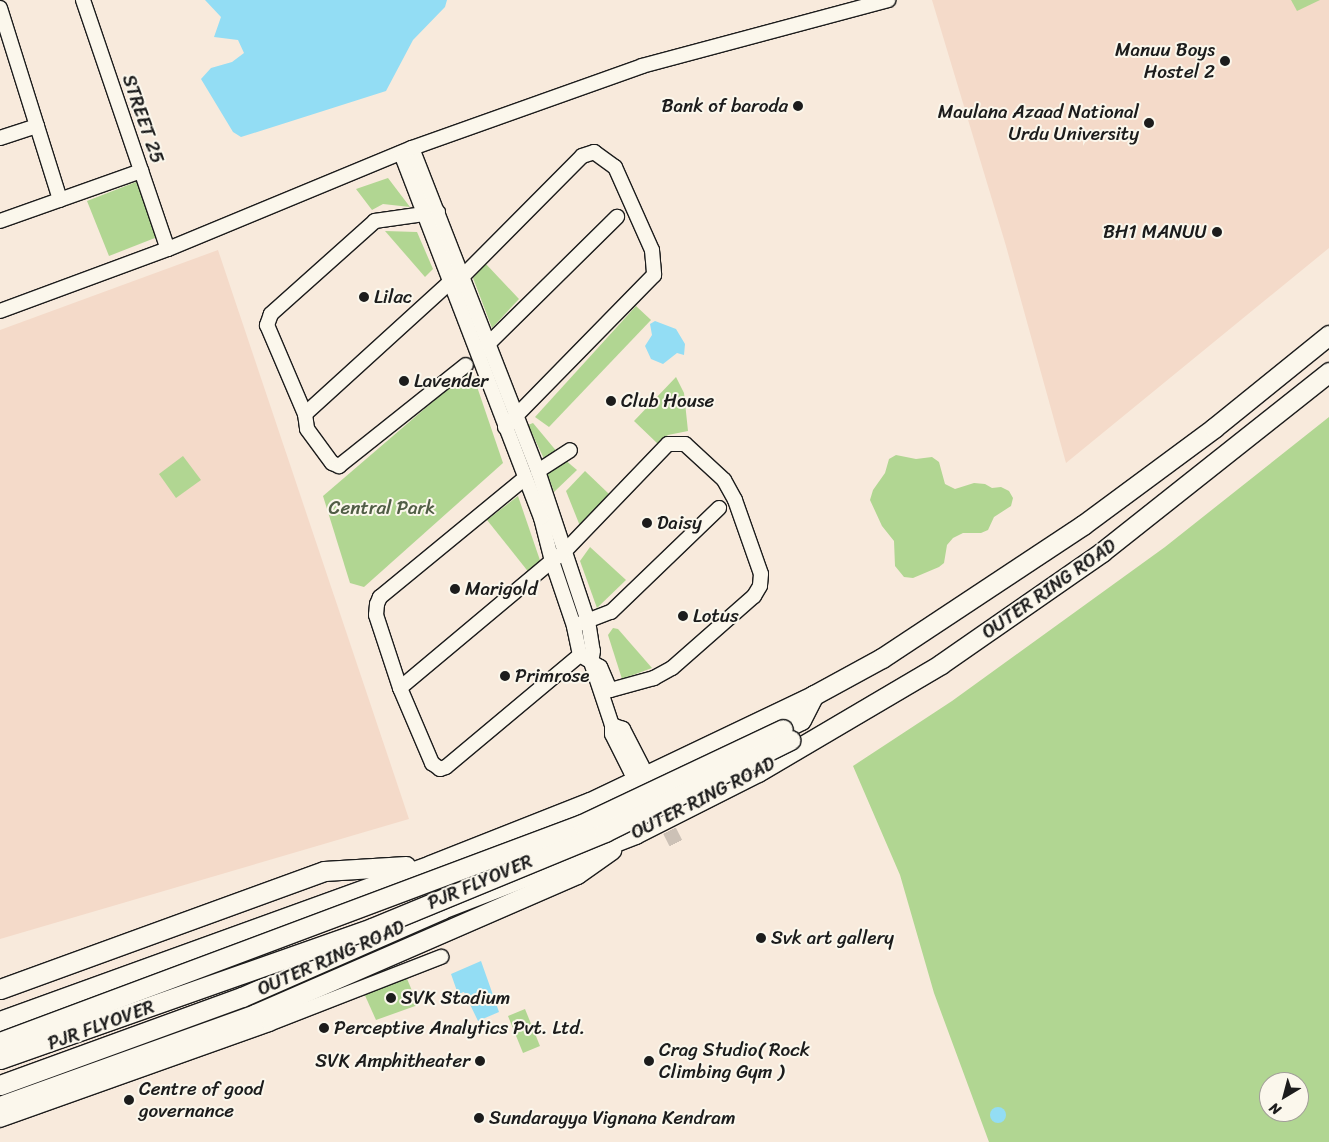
<!DOCTYPE html>
<html>
<head>
<meta charset="utf-8">
<style>
	body { margin:0 }
	#map { position:relative; width:1329px; height:1142px; overflow:hidden; background:#f8eadc; font-family:Sriracha,sans-serif }
	div>[style] { position:absolute }
	.built>* { inset:0; background:#f4dac9 }
	.green>* { inset:0; background:#b1d692 }
	.water>* { inset:0; background:#93ddf4 }
	.round { border-radius:50% }
	.minor-tunnel>* { height:14px; margin-top:-7px; transform-origin:0; background:repeating-linear-gradient(90deg,#ccc1b6 0 14px,transparent 0 21px) }
	.roads { filter:drop-shadow(1px 0 #1c1c1c) drop-shadow(-1px 0 #1c1c1c) drop-shadow(0 1px #1c1c1c) drop-shadow(0 -1px #1c1c1c) }
	.minor>* { height:14px; margin:-7px; padding:0 7px; transform-origin:7px; border-radius:7px; background:#fbf7ec }
	.highway>* { height:19px; margin:-9.5px; padding:0 9.5px; transform-origin:9.5px; border-radius:9.5px; background:#fbf7ec }
	.bridges { filter:drop-shadow(1px 0 #1c1c1c) drop-shadow(-1px 0 #1c1c1c) drop-shadow(0 1px #1c1c1c) drop-shadow(0 -1px #1c1c1c) }
	.highway-bridge>* { height:19px; margin:-9.5px; padding:0 9.5px; transform-origin:9.5px; border-radius:9.5px; background:#fbf7ec }
	.dots>* { width:14px; height:14px; translate:-50% -50%; box-sizing:border-box; border:2px solid #fbf7ec; border-radius:50% }
	span { translate:-50% -50%; white-space:nowrap; text-align:center; line-height:1.15; -webkit-text-stroke:4px #fbf7ec; paint-order:stroke }
	.poi-label { font-size:19px; color:#1c1c1c }
	.right { translate:-100% -50%; text-align:right }
	.left { translate:0 -50%; text-align:left }
	.street-label { font-size:19px; color:#1c1c1c }
	.park-label { font-size:19px; color:#505d45 }
	.north { position:absolute; left:1259px; top:1072px; width:50px; height:50px; box-sizing:border-box; background:#fbf7ec; border:1px solid #a29f99; border-radius:50%; rotate:217deg; font-size:14px; font-weight:700; line-height:20px; text-align:center; color:#1c1c1c }
	.north::after { content:''; display:block; margin:auto; width:18px; height:22px; background:#1c1c1c; clip-path:polygon(50% 0,100% 100%,50% 72%,0 100%) }
</style>
</head>
<body>
<div id="map">
	<div class="built">
		<div style="clip-path:polygon(932px 0,1329px 0,1329px 248px,1066px 463px,1006px 246px)"></div>
		<div style="clip-path:polygon(218px 250px,409px 819px,0 939px,0 330px)"></div>
	</div>
	<div class="green">
		<div style="clip-path:polygon(1291px 0,1320px 0,1297px 11px)"></div>
		<div style="clip-path:polygon(388px 178px,410px 207px,383px 204px,372px 210px,356px 189px)"></div>
		<div style="clip-path:polygon(141px 180px,160px 236px,109px 256px,87px 201px)"></div>
		<div style="clip-path:polygon(385px 231px,417px 232px,433px 269px,425px 277px)"></div>
		<div style="clip-path:polygon(485px 263px,519px 299px,492px 328px,473px 278px)"></div>
		<div style="clip-path:polygon(636px 306px,651px 320px,549px 427px,535px 417px)"></div>
		<div style="clip-path:polygon(471px 369px,503px 463px,364px 587px,350px 583px,323px 496px)"></div>
		<div style="clip-path:polygon(676px 377px,684px 393px,688px 431px,668px 435px,658px 444px,634px 421px)"></div>
		<div style="clip-path:polygon(evenodd,1329px 417px,1329px 1142px,989px 1142px,934px 993px,900px 875px,853px 766px,952px 701px,1165px 547px,1329px 417px,1269px 1082px,1299px 1082px,1299px 1112px,1269px 1112px,1269px 1082px)"></div>
		<div style="clip-path:polygon(533px 423px,558px 453px,546px 463px,528px 425px)"></div>
		<div style="clip-path:polygon(896px 455px,916px 459px,932px 457px,939px 462px,945px 484px,955px 489px,974px 483px,985px 484px,992px 488px,1001px 487px,1009px 491px,1013px 498px,1011px 506px,994px 517px,988px 530px,981px 533px,963px 533px,953px 538px,947px 545px,944px 563px,939px 567px,913px 578px,904px 577px,895px 566px,894px 541px,882px 526px,870px 500px,873px 490px,885px 473px,889px 459px)"></div>
		<div style="clip-path:polygon(183px 456px,201px 480px,176px 498px,159px 474px)"></div>
		<div style="clip-path:polygon(564px 459px,577px 470px,554px 492px,546px 470px)"></div>
		<div style="clip-path:polygon(585px 471px,609px 494px,580px 526px,566px 491px)"></div>
		<div style="clip-path:polygon(518px 496px,544px 572px,534px 579px,487px 520px)"></div>
		<div style="clip-path:polygon(590px 547px,626px 580px,597px 608px,580px 561px)"></div>
		<div style="clip-path:polygon(613px 628px,618px 629px,652px 668px,622px 679px,608px 635px)"></div>
		<div style="clip-path:polygon(405px 974px,418px 1005px,376px 1020px,363px 991px)"></div>
		<div style="clip-path:polygon(525px 1009px,540px 1046px,523px 1053px,508px 1016px)"></div>
	</div>
	<div class="water">
		<div style="clip-path:polygon(205px 0,447px 0,445px 7px,413px 40px,386px 91px,241px 137px,233px 132px,201px 79px,211px 68px,232px 62px,244px 53px,238px 40px,214px 37px,221px 17px)"></div>
		<div style="clip-path:polygon(655px 321px,676px 329px,685px 344px,684px 355px,677px 353px,663px 364px,651px 359px,645px 346px,652px 335px,650px 324px)"></div>
		<div style="clip-path:polygon(481px 961px,499px 1012px,478px 1021px,464px 992px,458px 994px,451px 974px)"></div>
		<div class="round" style="left:990px;top:1107px;width:16px;height:16px"></div>
	</div>
	<div class="minor-tunnel">
		<div style="left:660px;top:812px;width:37px;rotate:63deg"></div>
	</div>
	<div class="roads">
		<div class="minor">
			<div style="left:83px;top:0;width:263px;rotate:71.2deg"></div>
			<div style="left:0;top:8px;width:201px;rotate:72.6deg"></div>
			<div style="left:0;top:138px;width:39px;rotate:-18deg"></div>
			<div style="left:412px;top:148px;width:347px;rotate:68.7deg"></div>
			<div style="left:538px;top:471px;width:158px;rotate:71.6deg"></div>
			<div style="left:588px;top:621px;width:30px;rotate:81deg"></div>
			<div style="left:593px;top:651px;width:11px;rotate:100deg"></div>
			<div style="left:591px;top:662px;width:66px;rotate:71.6deg"></div>
			<div style="left:612px;top:725px;width:9px;rotate:90deg"></div>
			<div style="left:612px;top:734px;width:42px;rotate:63.4deg"></div>
			<div style="left:631px;top:772px;width:9px;rotate:13deg"></div>
			<div style="left:640px;top:774px;width:8px;rotate:-76deg"></div>
			<div style="left:642px;top:766px;width:42px;rotate:-117.2deg"></div>
			<div style="left:623px;top:729px;width:12px;rotate:-160deg"></div>
			<div style="left:438px;top:212px;width:64px;rotate:171.9deg"></div>
			<div style="left:375px;top:221px;width:140px;rotate:138.2deg"></div>
			<div style="left:271px;top:314px;width:12px;rotate:110deg"></div>
			<div style="left:267px;top:325px;width:97px;rotate:66.9deg"></div>
			<div style="left:305px;top:414px;width:195px;rotate:-42.3deg"></div>
			<div style="left:449px;top:283px;width:14px;rotate:-25deg"></div>
			<div style="left:462px;top:277px;width:170px;rotate:-45.2deg"></div>
			<div style="left:582px;top:156px;width:13px;rotate:-18deg"></div>
			<div style="left:594px;top:152px;width:26px;rotate:36deg"></div>
			<div style="left:615px;top:167px;width:91px;rotate:66deg"></div>
			<div style="left:652px;top:250px;width:25px;rotate:85deg"></div>
			<div style="left:654px;top:275px;width:213px;rotate:134.4deg"></div>
			<div style="left:0;top:221px;width:150px;rotate:-19.5deg"></div>
			<div style="left:0;top:311px;width:179px;rotate:-20.3deg"></div>
			<div style="left:168px;top:249px;width:264px;rotate:-22.5deg"></div>
			<div style="left:412px;top:148px;width:244px;rotate:-19.6deg"></div>
			<div style="left:642px;top:66px;width:255px;rotate:-15deg"></div>
			<div style="left:484px;top:348px;width:187px;rotate:-44.6deg"></div>
			<div style="left:305px;top:414px;width:15px;rotate:82deg"></div>
			<div style="left:307px;top:429px;width:42px;rotate:53.7deg"></div>
			<div style="left:332px;top:463px;width:8px;rotate:23deg"></div>
			<div style="left:339px;top:466px;width:162px;rotate:-38.5deg"></div>
			<div style="left:538px;top:471px;width:38px;rotate:-33deg"></div>
			<div style="left:525px;top:478px;width:188px;rotate:140.6deg"></div>
			<div style="left:380px;top:597px;width:8px;rotate:113deg"></div>
			<div style="left:377px;top:604px;width:11px;rotate:95deg"></div>
			<div style="left:376px;top:615px;width:77px;rotate:71.8deg"></div>
			<div style="left:400px;top:688px;width:82px;rotate:66.9deg"></div>
			<div style="left:432px;top:763px;width:10px;rotate:37deg"></div>
			<div style="left:440px;top:769px;width:6px;rotate:-18deg"></div>
			<div style="left:446px;top:767px;width:175px;rotate:-39.9deg"></div>
			<div style="left:579px;top:624px;width:34px;rotate:-21deg"></div>
			<div style="left:611px;top:612px;width:150px;rotate:-43.9deg"></div>
			<div style="left:400px;top:688px;width:198px;rotate:-39.9deg"></div>
			<div style="left:552px;top:561px;width:15px;rotate:-37deg"></div>
			<div style="left:564px;top:552px;width:150px;rotate:-46.1deg"></div>
			<div style="left:668px;top:444px;width:17px"></div>
			<div style="left:685px;top:444px;width:53px;rotate:42.7deg"></div>
			<div style="left:724px;top:480px;width:23px;rotate:61deg"></div>
			<div style="left:735px;top:500px;width:78px;rotate:70.6deg"></div>
			<div style="left:761px;top:574px;width:12px;rotate:95deg"></div>
			<div style="left:760px;top:586px;width:12px;rotate:121deg"></div>
			<div style="left:754px;top:596px;width:109px;rotate:138.7deg"></div>
			<div style="left:672px;top:668px;width:21px;rotate:151deg"></div>
			<div style="left:654px;top:678px;width:46px;rotate:164.7deg"></div>
			<div style="left:610px;top:690px;width:25px;rotate:-113deg"></div>
			<div style="left:600px;top:667px;width:23px;rotate:-149deg"></div>
			<div style="left:580px;top:655px;width:30px;rotate:-102deg"></div>
			<div style="left:574px;top:626px;width:69px;rotate:-108.7deg"></div>
			<div style="left:552px;top:561px;width:44px;rotate:-104.3deg"></div>
			<div style="left:541px;top:518px;width:391px;rotate:-111deg"></div>
			<div style="left:0;top:1120px;width:286px;rotate:-19.6deg"></div>
			<div style="left:269px;top:1024px;width:185px;rotate:-21.3deg"></div>
		</div>
		<div class="highway">
			<div style="left:783px;top:729px;width:20px;rotate:-27deg"></div>
			<div style="left:801px;top:720px;width:28px;rotate:-63deg"></div>
			<div style="left:0;top:989px;width:345px;rotate:-20deg"></div>
			<div style="left:324px;top:871px;width:82px;rotate:-3.5deg"></div>
			<div style="left:0;top:1021px;width:457px;rotate:-19.9deg"></div>
			<div style="left:430px;top:865px;width:172px;rotate:-21.5deg"></div>
			<div style="left:590px;top:802px;width:248px;rotate:-25.5deg"></div>
			<div style="left:814px;top:695px;width:77px;rotate:-28.6deg"></div>
			<div style="left:882px;top:658px;width:241px;rotate:-33.5deg"></div>
			<div style="left:1083px;top:525px;width:163px;rotate:-36.5deg"></div>
			<div style="left:1214px;top:428px;width:148px;rotate:-39deg"></div>
			<div style="left:0;top:1085px;width:258px;rotate:-20deg"></div>
			<div style="left:242px;top:997px;width:219px;rotate:-23.7deg"></div>
			<div style="left:442px;top:909px;width:207px;rotate:-21.2deg"></div>
			<div style="left:635px;top:834px;width:138px;rotate:-26.8deg"></div>
			<div style="left:758px;top:772px;width:212px;rotate:-30.5deg"></div>
			<div style="left:941px;top:664px;width:196px;rotate:-34.8deg"></div>
			<div style="left:1102px;top:552px;width:290px;rotate:-38.4deg"></div>
			<div style="left:0;top:1106px;width:271px;rotate:-19.8deg"></div>
			<div style="left:255px;top:1014px;width:351px;rotate:-23.5deg"></div>
			<div style="left:577px;top:874px;width:42px;rotate:-35.2deg"></div>
		</div>
	</div>
	<div class="bridges">
		<div class="highway-bridge">
			<div style="left:0;top:1042px;width:621px;rotate:-20.53deg"></div>
			<div style="left:582px;top:824px;width:222px;rotate:-25.3deg"></div>
			<div style="left:0;top:1059px;width:394px;rotate:-19.4deg"></div>
			<div style="left:372px;top:928px;width:252px;rotate:-22.4deg"></div>
			<div style="left:605px;top:832px;width:207px;rotate:-26.4deg"></div>
		</div>
	</div>
	<div class="dots">
		<div style="left:1225px;top:61px;background:#1c1c1c"></div>
		<div style="left:798px;top:106px;background:#1c1c1c"></div>
		<div style="left:1149px;top:123px;background:#1c1c1c"></div>
		<div style="left:1217px;top:232px;background:#1c1c1c"></div>
		<div style="left:364px;top:297px;background:#1c1c1c"></div>
		<div style="left:404px;top:381px;background:#1c1c1c"></div>
		<div style="left:611px;top:401px;background:#1c1c1c"></div>
		<div style="left:647px;top:523px;background:#1c1c1c"></div>
		<div style="left:455px;top:589px;background:#1c1c1c"></div>
		<div style="left:683px;top:616px;background:#1c1c1c"></div>
		<div style="left:505px;top:676px;background:#1c1c1c"></div>
		<div style="left:761px;top:938px;background:#1c1c1c"></div>
		<div style="left:391px;top:998px;background:#1c1c1c"></div>
		<div style="left:324px;top:1028px;background:#1c1c1c"></div>
		<div style="left:480px;top:1061px;background:#1c1c1c"></div>
		<div style="left:649px;top:1061px;background:#1c1c1c"></div>
		<div style="left:129px;top:1100px;background:#1c1c1c"></div>
		<div style="left:479px;top:1118px;background:#1c1c1c"></div>
	</div>
	<div class="poi-label">
		<span class="right" style="left:1215px;top:61px">Manuu Boys<br>Hostel 2</span>
		<span class="right" style="left:788px;top:106px">Bank of baroda</span>
		<span class="right" style="left:1139px;top:123px">Maulana Azaad National<br>Urdu University</span>
		<span class="right" style="left:1207px;top:232px">BH1 MANUU</span>
		<span class="left" style="left:374px;top:297px">Lilac</span>
		<span class="left" style="left:414px;top:381px">Lavender</span>
		<span class="left" style="left:621px;top:401px">Club House</span>
		<span class="left" style="left:657px;top:523px">Daisy</span>
		<span class="left" style="left:465px;top:589px">Marigold</span>
		<span class="left" style="left:693px;top:616px">Lotus</span>
		<span class="left" style="left:515px;top:676px">Primrose</span>
		<span class="left" style="left:771px;top:938px">Svk art gallery</span>
		<span class="left" style="left:401px;top:998px">SVK Stadium</span>
		<span class="left" style="left:334px;top:1028px">Perceptive Analytics Pvt. Ltd.</span>
		<span class="left" style="left:659px;top:1061px">Crag Studio( Rock<br>Climbing Gym )</span>
		<span class="right" style="left:470px;top:1061px">SVK Amphitheater</span>
		<span class="left" style="left:139px;top:1100px">Centre of good<br>governance</span>
		<span class="left" style="left:489px;top:1118px">Sundarayya Vignana Kendram</span>
	</div>
	<div class="street-label">
		<span style="left:143px;top:119px;rotate:71deg">STREET 25</span>
		<span style="left:1049px;top:589px;rotate:-35deg">OUTER RING ROAD</span>
		<span style="left:703px;top:798px;rotate:-27deg">OUTER RING ROAD</span>
		<span style="left:480px;top:882px;rotate:-23deg">PJR FLYOVER</span>
		<span style="left:331px;top:958px;rotate:-24deg">OUTER RING ROAD</span>
		<span style="left:101px;top:1025px;rotate:-20deg">PJR FLYOVER</span>
	</div>
	<div class="park-label">
		<span style="left:382px;top:508px">Central Park</span>
	</div>
	<div class="north">N</div>
</div>
</body>
</html>
